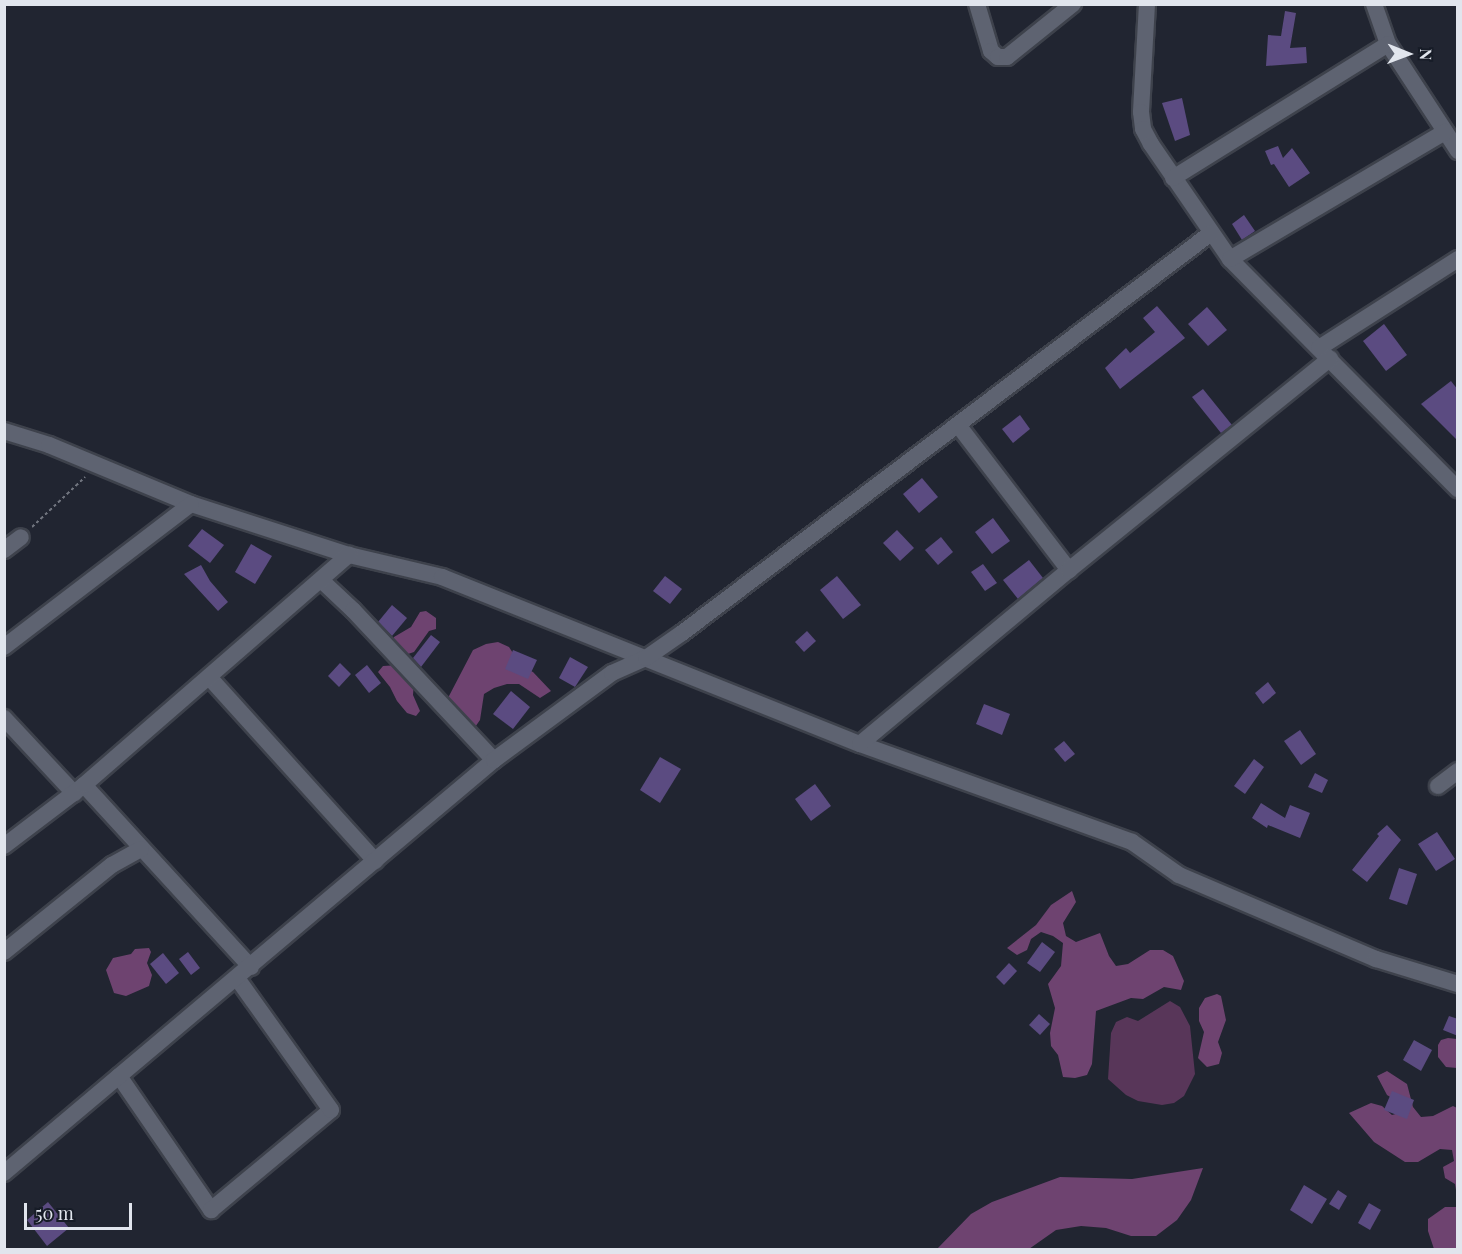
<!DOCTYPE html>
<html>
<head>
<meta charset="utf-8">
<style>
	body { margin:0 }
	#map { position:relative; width:1462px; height:1254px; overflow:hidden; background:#212531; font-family:"Playfair Display",serif }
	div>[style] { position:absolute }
	.green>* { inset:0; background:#583659 }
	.forest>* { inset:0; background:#6e4370 }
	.building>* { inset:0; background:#5b4b81 }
	.path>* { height:2px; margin-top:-1px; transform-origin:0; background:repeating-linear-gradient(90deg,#71757f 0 3px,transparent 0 6px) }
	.roads { filter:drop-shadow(2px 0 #3e424c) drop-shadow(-2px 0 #3e424c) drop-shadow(0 2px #3e424c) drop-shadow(0 -2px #3e424c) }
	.minor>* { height:16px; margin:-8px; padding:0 8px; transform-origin:8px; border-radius:8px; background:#5e6371 }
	span { translate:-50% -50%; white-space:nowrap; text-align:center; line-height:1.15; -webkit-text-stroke:6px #171c27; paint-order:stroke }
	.frame { position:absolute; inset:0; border:6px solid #e1e5ed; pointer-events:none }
	.north { position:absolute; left:1378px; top:24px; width:60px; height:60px; -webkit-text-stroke:4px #171c27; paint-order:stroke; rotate:91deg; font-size:16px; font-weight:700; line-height:24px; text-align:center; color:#e1e5ed }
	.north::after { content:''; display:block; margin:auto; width:21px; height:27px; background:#e1e5ed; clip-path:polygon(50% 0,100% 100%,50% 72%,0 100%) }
	.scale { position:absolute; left:24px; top:1203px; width:108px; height:27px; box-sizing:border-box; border:3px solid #e1e5ed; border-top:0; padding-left:8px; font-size:18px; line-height:21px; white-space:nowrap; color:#e1e5ed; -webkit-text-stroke:4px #171c27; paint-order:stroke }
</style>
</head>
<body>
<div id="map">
	<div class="green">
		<div style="clip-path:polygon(1170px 1001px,1180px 1007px,1190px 1026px,1195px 1074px,1184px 1096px,1174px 1103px,1162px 1105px,1138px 1101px,1126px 1095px,1108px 1079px,1111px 1033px,1116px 1022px,1127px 1017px,1138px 1021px)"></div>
	</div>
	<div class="forest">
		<div style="clip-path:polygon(426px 611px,436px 618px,436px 629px,429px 631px,414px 652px,402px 656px,393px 642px,394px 637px,411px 627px,420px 612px)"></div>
		<div style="clip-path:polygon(498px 642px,509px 647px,522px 667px,533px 672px,551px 691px,540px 698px,519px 684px,507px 684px,494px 688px,484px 694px,480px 720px,473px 730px,449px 709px,449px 696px,473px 650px,486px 644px)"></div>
		<div style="clip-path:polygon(400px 665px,414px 682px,413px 695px,420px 711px,416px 716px,407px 713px,397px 701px,390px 687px,378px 672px,383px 666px)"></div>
		<div style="clip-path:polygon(1072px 891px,1076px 902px,1063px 923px,1066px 936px,1076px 942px,1100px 933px,1109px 956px,1116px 966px,1128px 964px,1150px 950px,1163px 950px,1173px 956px,1184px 981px,1181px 990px,1164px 987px,1143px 999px,1131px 998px,1096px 1011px,1092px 1064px,1087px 1075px,1075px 1078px,1063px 1077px,1058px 1055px,1051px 1046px,1050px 1033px,1055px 1008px,1048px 984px,1061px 966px,1063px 943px,1053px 936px,1041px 932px,1031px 939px,1027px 950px,1017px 955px,1007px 948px,1036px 925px,1051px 905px)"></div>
		<div style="clip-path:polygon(149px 948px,151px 952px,147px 963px,152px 975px,149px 986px,126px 996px,114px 993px,106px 970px,113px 958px,131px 954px,135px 949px)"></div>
		<div style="clip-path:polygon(1217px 994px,1221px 996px,1226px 1020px,1218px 1042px,1222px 1053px,1219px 1064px,1207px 1067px,1198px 1058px,1204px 1032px,1199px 1021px,1199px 1008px,1205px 998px)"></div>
		<div style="clip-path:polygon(1448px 1038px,1457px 1039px,1457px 1068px,1446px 1067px,1438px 1057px,1438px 1045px,1441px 1040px)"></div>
		<div style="clip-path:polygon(1387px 1071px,1407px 1084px,1413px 1107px,1421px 1117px,1433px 1116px,1453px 1106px,1457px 1108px,1457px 1196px,1455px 1184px,1445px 1178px,1443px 1167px,1454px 1161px,1452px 1150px,1440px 1149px,1418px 1162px,1405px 1162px,1374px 1142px,1349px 1113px,1371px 1103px,1382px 1106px,1392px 1115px,1403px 1112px,1397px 1101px,1387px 1095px,1377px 1076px)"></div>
		<div style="clip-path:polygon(1203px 1168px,1191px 1200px,1177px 1220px,1156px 1236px,1131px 1236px,1106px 1228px,1081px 1226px,1056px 1230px,1029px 1249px,937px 1249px,971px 1214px,992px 1202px,1060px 1177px,1132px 1179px)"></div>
		<div style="clip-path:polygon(1445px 1207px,1457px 1207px,1457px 1249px,1434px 1249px,1428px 1231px,1428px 1219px)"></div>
	</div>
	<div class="building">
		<div style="clip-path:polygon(1285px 11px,1296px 13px,1290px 48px,1306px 47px,1307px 63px,1266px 66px,1268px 35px,1281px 36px)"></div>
		<div style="clip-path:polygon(1182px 98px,1190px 135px,1175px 141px,1162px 103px)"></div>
		<div style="clip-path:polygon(1278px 146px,1283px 158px,1292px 148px,1310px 173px,1289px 187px,1274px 164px,1271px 165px,1265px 151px)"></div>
		<div style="clip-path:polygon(1244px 215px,1255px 231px,1242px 240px,1232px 224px)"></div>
		<div style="clip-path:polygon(1157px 306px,1185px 338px,1120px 389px,1105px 368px,1126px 348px,1130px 353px,1155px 332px,1143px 318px)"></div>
		<div style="clip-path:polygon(1207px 307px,1227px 330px,1208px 346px,1188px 324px)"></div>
		<div style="clip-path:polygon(1384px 324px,1407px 355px,1386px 371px,1363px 341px)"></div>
		<div style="clip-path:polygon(1451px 381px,1458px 390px,1458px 441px,1421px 404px)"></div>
		<div style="clip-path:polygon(1203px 389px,1232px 425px,1221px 433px,1192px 397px)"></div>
		<div style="clip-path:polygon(1020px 415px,1030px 429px,1013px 443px,1002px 429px)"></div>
		<div style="clip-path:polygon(922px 478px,938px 497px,919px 513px,903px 494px)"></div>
		<div style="clip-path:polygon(993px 518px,1010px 541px,992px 554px,975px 532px)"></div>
		<div style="clip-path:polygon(202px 529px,224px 545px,210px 563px,188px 546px)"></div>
		<div style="clip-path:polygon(897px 530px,914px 548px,900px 561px,883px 543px)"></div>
		<div style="clip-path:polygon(941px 537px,953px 552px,938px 565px,925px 550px)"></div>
		<div style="clip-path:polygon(251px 544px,272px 556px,255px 584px,235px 572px)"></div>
		<div style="clip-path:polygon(1029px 560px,1043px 578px,1018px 599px,1003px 580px)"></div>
		<div style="clip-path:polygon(983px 564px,997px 583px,985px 591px,971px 572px)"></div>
		<div style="clip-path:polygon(201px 565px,210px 581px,228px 602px,218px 611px,184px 574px)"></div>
		<div style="clip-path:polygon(665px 576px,682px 589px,670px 604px,653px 591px)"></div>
		<div style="clip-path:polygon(837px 576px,861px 605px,843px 619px,820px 590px)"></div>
		<div style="clip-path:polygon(392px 605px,407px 618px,392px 636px,378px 622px)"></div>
		<div style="clip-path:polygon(807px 631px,816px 641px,804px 652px,795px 642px)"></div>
		<div style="clip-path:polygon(431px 635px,440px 642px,421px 667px,413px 658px)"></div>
		<div style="clip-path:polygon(513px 650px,537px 660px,528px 679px,505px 669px)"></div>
		<div style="clip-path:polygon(570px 657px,588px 667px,575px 687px,559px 678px)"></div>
		<div style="clip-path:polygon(340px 663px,351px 674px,339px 687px,328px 676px)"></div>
		<div style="clip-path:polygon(367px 665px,381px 683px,369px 693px,355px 675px)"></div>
		<div style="clip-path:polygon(1268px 682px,1276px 693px,1263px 704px,1255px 693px)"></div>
		<div style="clip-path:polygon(511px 691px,530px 707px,513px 729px,493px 714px)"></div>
		<div style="clip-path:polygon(984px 704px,1010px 714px,1002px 735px,976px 724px)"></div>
		<div style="clip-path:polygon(1300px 730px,1316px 754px,1301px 765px,1284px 741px)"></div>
		<div style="clip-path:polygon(1064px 741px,1075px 754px,1065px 762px,1054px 749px)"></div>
		<div style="clip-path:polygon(660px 757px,681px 769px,660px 803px,640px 790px)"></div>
		<div style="clip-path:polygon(1254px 759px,1264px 767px,1245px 794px,1234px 786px)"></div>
		<div style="clip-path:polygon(1315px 773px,1328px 780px,1322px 793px,1308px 787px)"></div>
		<div style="clip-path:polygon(815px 784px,831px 806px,811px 821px,795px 799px)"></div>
		<div style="clip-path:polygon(1261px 803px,1285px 818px,1290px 805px,1310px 813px,1300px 838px,1268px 825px,1267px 828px,1252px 818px)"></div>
		<div style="clip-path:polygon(1387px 825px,1401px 840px,1367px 882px,1352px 870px,1379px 836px,1377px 834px)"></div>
		<div style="clip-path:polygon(1437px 832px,1455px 859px,1436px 871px,1418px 844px)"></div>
		<div style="clip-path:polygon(1399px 868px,1417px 874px,1407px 905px,1389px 899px)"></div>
		<div style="clip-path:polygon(1042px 942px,1055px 952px,1040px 972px,1027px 963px)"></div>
		<div style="clip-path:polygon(188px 952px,200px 968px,191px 975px,179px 959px)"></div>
		<div style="clip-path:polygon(163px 953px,179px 973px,166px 984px,150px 964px)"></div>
		<div style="clip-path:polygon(1009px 963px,1017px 971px,1004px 985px,996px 977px)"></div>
		<div style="clip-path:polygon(1039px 1014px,1050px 1024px,1040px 1035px,1029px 1025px)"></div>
		<div style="clip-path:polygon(1449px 1016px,1458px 1019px,1458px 1036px,1443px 1030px)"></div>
		<div style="clip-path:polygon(1414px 1040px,1432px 1050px,1421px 1071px,1403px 1060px)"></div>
		<div style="clip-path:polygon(1392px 1091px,1414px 1100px,1407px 1119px,1384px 1110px)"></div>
		<div style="clip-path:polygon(1304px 1185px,1327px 1199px,1312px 1224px,1290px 1210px)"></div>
		<div style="clip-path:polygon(1338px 1190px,1347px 1196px,1339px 1210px,1329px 1204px)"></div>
		<div style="clip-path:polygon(48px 1202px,69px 1228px,47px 1246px,27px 1220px)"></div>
		<div style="clip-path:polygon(1369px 1203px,1381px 1210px,1370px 1230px,1358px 1223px)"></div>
	</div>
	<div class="path">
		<div style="left:32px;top:527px;width:73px;rotate:-43.3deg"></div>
	</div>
	<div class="roads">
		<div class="minor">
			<div style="left:977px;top:4px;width:49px;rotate:73.4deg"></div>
			<div style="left:991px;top:51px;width:9px;rotate:41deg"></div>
			<div style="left:998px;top:57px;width:9px"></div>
			<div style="left:1007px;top:57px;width:85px;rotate:-38.8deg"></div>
			<div style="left:1147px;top:4px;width:108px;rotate:93.2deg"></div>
			<div style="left:1141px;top:112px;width:17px;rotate:83deg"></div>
			<div style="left:1143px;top:129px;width:17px;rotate:62deg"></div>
			<div style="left:1151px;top:144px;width:140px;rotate:55.5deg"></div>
			<div style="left:1230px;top:259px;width:324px;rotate:45.3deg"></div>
			<div style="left:1374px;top:4px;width:42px;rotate:70.7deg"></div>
			<div style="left:1388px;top:44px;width:128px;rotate:56.8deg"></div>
			<div style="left:1173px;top:178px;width:253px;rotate:-31.9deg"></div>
			<div style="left:1230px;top:259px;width:250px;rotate:-30.6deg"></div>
			<div style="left:1319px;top:348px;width:165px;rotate:-32.6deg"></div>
			<div style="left:958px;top:425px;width:183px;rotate:52.6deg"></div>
			<div style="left:4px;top:431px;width:47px;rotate:17.3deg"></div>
			<div style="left:49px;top:445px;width:154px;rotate:22.6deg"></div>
			<div style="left:191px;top:504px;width:166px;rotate:17.9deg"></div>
			<div style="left:349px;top:555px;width:96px;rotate:13.3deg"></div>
			<div style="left:442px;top:577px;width:450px;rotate:21.8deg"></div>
			<div style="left:860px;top:744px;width:289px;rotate:19.8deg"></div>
			<div style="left:1132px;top:842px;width:57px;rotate:35.1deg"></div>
			<div style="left:1179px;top:875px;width:214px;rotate:23.1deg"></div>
			<div style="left:1376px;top:959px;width:86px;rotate:17deg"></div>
			<div style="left:4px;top:550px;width:21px;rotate:-37deg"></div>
			<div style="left:321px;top:580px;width:44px;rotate:43.2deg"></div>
			<div style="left:353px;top:610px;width:206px;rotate:46.8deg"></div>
			<div style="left:4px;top:647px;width:235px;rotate:-37.4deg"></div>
			<div style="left:209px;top:677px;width:248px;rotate:47.9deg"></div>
			<div style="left:4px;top:718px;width:103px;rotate:47deg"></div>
			<div style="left:860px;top:744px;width:272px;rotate:-39.8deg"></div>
			<div style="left:1069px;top:570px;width:336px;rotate:-39deg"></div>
			<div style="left:84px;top:785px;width:247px;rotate:47.5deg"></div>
			<div style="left:1438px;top:786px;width:25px;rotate:-37deg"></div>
			<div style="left:4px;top:846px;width:101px;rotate:-37.3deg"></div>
			<div style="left:84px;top:785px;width:351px;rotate:-41deg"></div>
			<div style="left:4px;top:952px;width:139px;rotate:-38.9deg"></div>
			<div style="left:112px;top:865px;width:33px;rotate:-29deg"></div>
			<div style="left:119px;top:1076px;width:163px;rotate:55.5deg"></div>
			<div style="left:211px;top:1210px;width:156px;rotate:-39.8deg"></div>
			<div style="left:331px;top:1110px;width:162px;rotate:-125.5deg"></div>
			<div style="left:4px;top:1173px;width:641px;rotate:-40.13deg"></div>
			<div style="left:494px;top:760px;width:147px;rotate:-36.4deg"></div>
			<div style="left:612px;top:673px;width:37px;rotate:-24deg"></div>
			<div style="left:646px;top:658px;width:44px;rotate:-34.8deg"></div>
			<div style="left:682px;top:633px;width:663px;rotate:-37.09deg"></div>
		</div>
	</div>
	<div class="frame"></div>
	<div class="north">N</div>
	<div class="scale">50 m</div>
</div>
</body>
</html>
